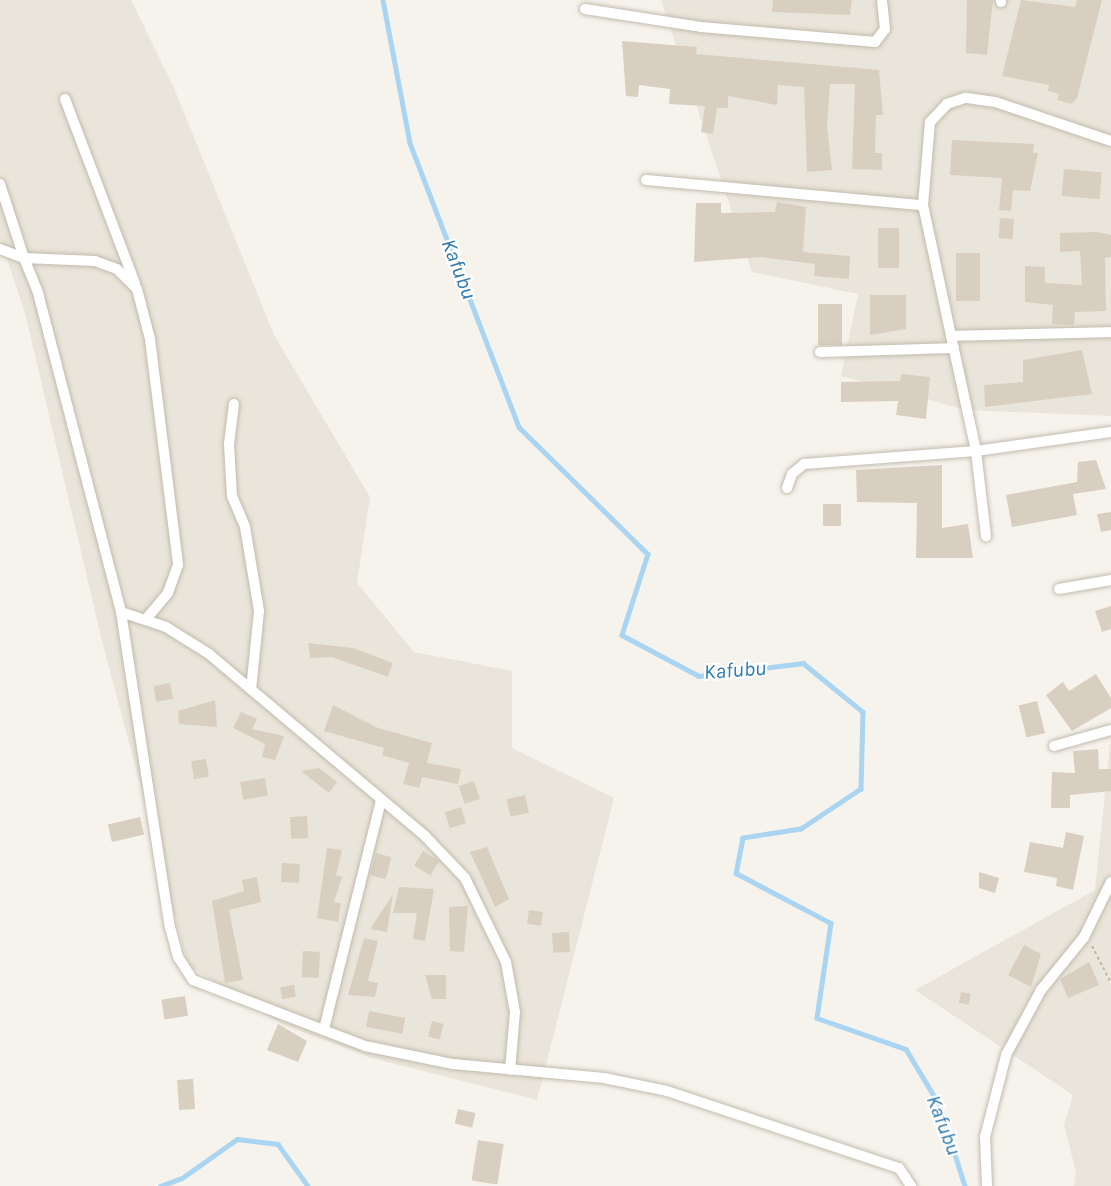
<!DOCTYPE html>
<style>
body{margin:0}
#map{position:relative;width:1111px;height:1186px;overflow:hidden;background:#f6f3ec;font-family:Karla,sans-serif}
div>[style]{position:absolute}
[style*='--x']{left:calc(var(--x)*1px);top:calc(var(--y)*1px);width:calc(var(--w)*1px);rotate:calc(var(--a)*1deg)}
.residential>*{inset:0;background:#eae5da}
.stream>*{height:4.5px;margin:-2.25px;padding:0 2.25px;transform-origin:2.25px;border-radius:2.25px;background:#a9d4f2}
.building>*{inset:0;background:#d8cfc1;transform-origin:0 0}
.path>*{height:2px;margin-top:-1px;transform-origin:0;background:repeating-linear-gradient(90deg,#c4b79f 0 3px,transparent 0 6px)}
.roads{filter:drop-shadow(0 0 2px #c2bbae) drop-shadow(0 0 2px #c2bbae)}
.street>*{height:10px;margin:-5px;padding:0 5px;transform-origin:5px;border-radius:5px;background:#fff}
span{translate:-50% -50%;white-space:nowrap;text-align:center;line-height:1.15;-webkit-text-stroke:4.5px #fff;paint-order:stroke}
.water-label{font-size:21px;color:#2e7ab2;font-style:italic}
</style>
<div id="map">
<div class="residential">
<div style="clip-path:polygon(0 0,131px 0,174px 88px,274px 335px,370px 497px,357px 583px,414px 652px,512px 671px,512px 748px,614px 798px,537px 1100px,372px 1058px,282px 1024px,188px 965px,102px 641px,25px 313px,0 238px)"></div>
<div style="clip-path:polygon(661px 0,1111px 0,1111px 416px,966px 410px,841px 376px,858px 294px,752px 272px)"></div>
<div style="clip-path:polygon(1111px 734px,1111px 1186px,1074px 1186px,1076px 1172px,1064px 1125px,1073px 1095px,915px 990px,1095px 890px)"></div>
</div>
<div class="stream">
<div style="--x:383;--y:0;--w:146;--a:79.3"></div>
<div style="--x:410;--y:143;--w:304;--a:69"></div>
<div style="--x:519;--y:427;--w:181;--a:44.6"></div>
<div style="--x:648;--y:554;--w:85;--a:107.8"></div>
<div style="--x:622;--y:635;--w:87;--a:28"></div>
<div style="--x:699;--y:676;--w:105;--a:-7.1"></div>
<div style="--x:803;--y:663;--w:77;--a:39.2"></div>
<div style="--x:863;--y:712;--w:77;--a:91.5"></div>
<div style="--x:861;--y:789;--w:72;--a:146.3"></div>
<div style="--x:801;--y:829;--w:59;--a:171.2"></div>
<div style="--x:743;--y:838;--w:36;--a:101"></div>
<div style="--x:736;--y:873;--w:107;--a:27.8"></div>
<div style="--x:831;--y:923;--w:96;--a:98.4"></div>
<div style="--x:817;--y:1018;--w:94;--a:19.2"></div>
<div style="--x:906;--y:1049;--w:64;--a:59"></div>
<div style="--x:939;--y:1104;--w:86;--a:72.4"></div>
<div style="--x:160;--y:1186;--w:23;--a:-20"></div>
<div style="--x:182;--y:1178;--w:67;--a:-35.3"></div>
<div style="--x:237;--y:1139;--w:41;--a:7"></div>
<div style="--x:278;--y:1144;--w:52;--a:54.5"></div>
</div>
<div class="building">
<div style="clip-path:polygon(773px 0,852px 0,850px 15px,772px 12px)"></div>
<div style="clip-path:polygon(967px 0,993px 0,987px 55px,966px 53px)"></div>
<div style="clip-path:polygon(1021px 0,1075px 7px,1077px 0,1102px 0,1077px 98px,1071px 104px,1057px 100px,1059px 94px,1048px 91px,1049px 85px,1002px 76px)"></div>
<div style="clip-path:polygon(622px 41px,697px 47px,696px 54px,879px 70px,883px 115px,876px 115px,875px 153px,882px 153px,882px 170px,852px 169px,855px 84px,830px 84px,827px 125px,832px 170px,807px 172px,804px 87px,778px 85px,777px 105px,728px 96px,728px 108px,717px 108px,713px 134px,701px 132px,705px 106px,669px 104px,670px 89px,639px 85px,638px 97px,626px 96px)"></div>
<div style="clip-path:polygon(952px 140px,1034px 144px,1033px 153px,1038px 153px,1030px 191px,1013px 190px,1011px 211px,999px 210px,1002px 178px,950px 175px)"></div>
<div style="left:1064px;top:169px;width:38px;height:27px;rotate:5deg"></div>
<div style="clip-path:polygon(777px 202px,806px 207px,803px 252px,850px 256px,849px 279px,814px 276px,815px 264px,761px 257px,694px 262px,696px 203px,721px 203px,721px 213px,775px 212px)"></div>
<div style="left:1000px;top:218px;width:14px;height:20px;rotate:4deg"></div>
<div style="left:878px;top:228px;width:21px;height:40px"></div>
<div style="clip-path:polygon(1097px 232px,1111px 235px,1111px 257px,1105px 258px,1106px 311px,1075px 312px,1074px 325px,1052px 324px,1053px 305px,1025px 302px,1025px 266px,1045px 267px,1045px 283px,1082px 285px,1080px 251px,1060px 252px,1060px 233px)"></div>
<div style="left:956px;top:253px;width:24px;height:48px"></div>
<div style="clip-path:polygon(870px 295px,906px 295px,906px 329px,870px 335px)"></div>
<div style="left:818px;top:304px;width:24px;height:41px"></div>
<div style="clip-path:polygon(1082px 350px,1092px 394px,985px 407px,984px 385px,1023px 382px,1023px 360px)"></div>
<div style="clip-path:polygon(901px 374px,930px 377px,926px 419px,896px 415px,898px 401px,841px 402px,841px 382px,900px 381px)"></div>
<div style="clip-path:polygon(1096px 460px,1106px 489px,1073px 494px,1077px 515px,1012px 527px,1006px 495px,1077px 482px,1078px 462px)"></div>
<div style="clip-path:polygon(942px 465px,942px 528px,968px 524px,973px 558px,916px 558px,917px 503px,857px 502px,856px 470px)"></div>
<div style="left:823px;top:504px;width:18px;height:22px"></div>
<div style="clip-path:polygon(1111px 512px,1111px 530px,1101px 532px,1097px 514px)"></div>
<div style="clip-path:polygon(1111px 606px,1111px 629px,1102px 632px,1095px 611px)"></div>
<div style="clip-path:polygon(308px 643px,353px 648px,393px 663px,388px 677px,332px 657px,310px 658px)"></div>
<div style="clip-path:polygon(1096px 674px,1111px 698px,1111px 708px,1072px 731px,1046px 695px,1063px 682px,1069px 691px)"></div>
<div style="left:170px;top:683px;width:16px;height:17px;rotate:79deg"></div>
<div style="clip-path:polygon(215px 700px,217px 727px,179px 724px,178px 711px)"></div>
<div style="left:1037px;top:701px;width:33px;height:19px;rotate:76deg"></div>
<div style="clip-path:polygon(333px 705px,378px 728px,432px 743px,427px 763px,461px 769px,458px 784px,422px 777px,419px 788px,403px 784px,409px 763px,382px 755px,384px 748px,324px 731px)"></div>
<div style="clip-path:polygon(241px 712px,257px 719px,252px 729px,284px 736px,275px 760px,262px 757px,265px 744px,233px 728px)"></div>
<div style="clip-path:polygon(1098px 749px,1099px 769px,1111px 769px,1111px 791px,1070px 795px,1070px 808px,1051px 808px,1052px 772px,1075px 773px,1073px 751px)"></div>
<div style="left:206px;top:759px;width:18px;height:15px;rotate:81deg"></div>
<div style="clip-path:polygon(319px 768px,337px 782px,329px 793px,301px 771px)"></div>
<div style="left:265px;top:778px;width:18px;height:25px;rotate:81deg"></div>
<div style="left:474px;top:781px;width:19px;height:16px;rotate:72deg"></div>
<div style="left:525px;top:795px;width:18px;height:19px;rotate:77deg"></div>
<div style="left:461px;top:807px;width:17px;height:17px;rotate:73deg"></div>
<div style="left:307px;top:816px;width:22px;height:17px;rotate:87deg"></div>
<div style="left:140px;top:817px;width:18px;height:33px;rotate:77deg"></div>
<div style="clip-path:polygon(1066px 832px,1084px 836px,1073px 890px,1056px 886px,1057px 878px,1024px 872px,1030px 842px,1063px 848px)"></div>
<div style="clip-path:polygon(487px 847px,509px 899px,495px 907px,470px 852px)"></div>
<div style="clip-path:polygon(327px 848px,342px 850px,336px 875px,342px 877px,334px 902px,341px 903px,338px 922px,317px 918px)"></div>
<div style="left:423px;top:851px;width:19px;height:17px;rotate:32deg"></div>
<div style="left:376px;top:853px;width:16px;height:23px;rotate:15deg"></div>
<div style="left:282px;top:863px;width:18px;height:19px;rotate:3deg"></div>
<div style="clip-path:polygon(979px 872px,999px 878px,995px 893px,979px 888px)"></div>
<div style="clip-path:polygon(257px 877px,261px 902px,229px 910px,243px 980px,225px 983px,212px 901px,244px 891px,242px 880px)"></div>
<div style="clip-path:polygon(399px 887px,434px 889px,425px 941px,413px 939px,417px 913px,393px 913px)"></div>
<div style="clip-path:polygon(393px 894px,387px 932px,370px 929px)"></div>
<div style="clip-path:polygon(468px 906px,464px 952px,450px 951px,449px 907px)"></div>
<div style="left:529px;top:910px;width:14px;height:14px;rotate:8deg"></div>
<div style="left:569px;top:932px;width:20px;height:17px;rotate:87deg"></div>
<div style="clip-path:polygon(364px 938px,378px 941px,368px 981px,378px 983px,375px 997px,348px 995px)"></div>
<div style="clip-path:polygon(1024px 945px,1041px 954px,1031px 987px,1008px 975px)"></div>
<div style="left:303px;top:951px;width:17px;height:26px;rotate:3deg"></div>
<div style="clip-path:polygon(1089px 962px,1099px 985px,1068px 998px,1060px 979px)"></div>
<div style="clip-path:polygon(425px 975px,446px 975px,446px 999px,432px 999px)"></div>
<div style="left:294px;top:985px;width:12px;height:14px;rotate:81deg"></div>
<div style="left:961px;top:992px;width:10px;height:11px;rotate:11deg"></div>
<div style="left:185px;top:996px;width:20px;height:24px;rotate:81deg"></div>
<div style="left:369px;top:1011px;width:37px;height:16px;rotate:11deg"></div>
<div style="left:432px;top:1021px;width:12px;height:16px;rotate:14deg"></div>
<div style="clip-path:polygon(278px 1024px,307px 1041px,298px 1062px,267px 1050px)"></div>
<div style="left:193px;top:1079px;width:30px;height:16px;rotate:86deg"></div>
<div style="left:458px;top:1109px;width:18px;height:15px;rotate:13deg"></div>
<div style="left:478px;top:1140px;width:26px;height:41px;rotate:9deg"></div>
</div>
<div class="path">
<div style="--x:1092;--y:946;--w:42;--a:62.8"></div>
</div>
<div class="roads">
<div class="street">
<div style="--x:1001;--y:0;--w:2;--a:90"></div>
<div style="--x:585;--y:9;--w:117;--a:8.8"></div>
<div style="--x:701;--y:27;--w:175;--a:4.9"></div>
<div style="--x:875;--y:42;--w:16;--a:-52"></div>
<div style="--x:885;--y:29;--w:29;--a:-96"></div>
<div style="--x:65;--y:99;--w:197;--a:69.2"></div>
<div style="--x:1111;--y:141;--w:122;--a:-161.4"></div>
<div style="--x:995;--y:102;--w:30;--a:-172"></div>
<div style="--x:965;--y:98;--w:19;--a:162"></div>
<div style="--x:947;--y:104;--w:25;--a:133"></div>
<div style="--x:930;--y:122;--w:83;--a:94.8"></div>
<div style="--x:923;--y:205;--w:134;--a:77.9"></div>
<div style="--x:951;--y:336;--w:160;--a:-1.4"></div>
<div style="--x:646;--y:180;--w:278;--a:5.2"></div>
<div style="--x:0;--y:184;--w:78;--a:72"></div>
<div style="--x:24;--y:258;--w:71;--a:2.4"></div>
<div style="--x:95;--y:261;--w:23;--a:20"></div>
<div style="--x:117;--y:269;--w:28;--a:45"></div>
<div style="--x:137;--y:289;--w:52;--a:75.4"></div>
<div style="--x:150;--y:339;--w:228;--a:82.9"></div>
<div style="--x:178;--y:565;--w:30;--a:110"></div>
<div style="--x:168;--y:593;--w:34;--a:130"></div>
<div style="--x:0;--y:249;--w:26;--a:21"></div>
<div style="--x:24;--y:258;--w:38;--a:68"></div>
<div style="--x:38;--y:293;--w:330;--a:75.4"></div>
<div style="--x:121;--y:612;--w:319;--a:81.2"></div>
<div style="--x:170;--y:927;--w:31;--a:75"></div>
<div style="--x:178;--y:957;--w:27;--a:57"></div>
<div style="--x:193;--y:980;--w:184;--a:21"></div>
<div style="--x:365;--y:1046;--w:90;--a:11.6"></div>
<div style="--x:453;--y:1064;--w:152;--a:5.3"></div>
<div style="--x:604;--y:1078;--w:64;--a:11.7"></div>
<div style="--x:667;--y:1091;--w:244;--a:18.4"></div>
<div style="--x:899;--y:1168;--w:22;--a:56"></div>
<div style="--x:951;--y:336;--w:118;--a:77.7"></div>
<div style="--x:976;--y:451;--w:86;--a:83.3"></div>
<div style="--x:820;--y:352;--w:134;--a:-1.7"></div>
<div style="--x:234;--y:404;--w:40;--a:97.1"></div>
<div style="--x:229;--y:444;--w:52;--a:86.7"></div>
<div style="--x:232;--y:496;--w:34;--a:67"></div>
<div style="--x:245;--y:527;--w:85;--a:80.5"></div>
<div style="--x:259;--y:611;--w:79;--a:95.8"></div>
<div style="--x:787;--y:488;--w:15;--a:-70"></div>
<div style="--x:792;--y:474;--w:16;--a:-40"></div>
<div style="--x:804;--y:464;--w:172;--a:-4.3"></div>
<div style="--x:976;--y:451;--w:136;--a:-8"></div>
<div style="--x:1059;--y:589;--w:53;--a:-9.8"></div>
<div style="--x:121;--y:612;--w:47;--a:18.4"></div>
<div style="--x:166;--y:627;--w:51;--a:32.1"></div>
<div style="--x:209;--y:654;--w:282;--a:40.1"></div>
<div style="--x:425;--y:836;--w:58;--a:46.4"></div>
<div style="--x:465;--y:878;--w:93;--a:64"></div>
<div style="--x:506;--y:962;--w:51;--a:79.8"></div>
<div style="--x:515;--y:1012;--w:58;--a:94.9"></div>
<div style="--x:1054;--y:746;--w:59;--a:-15.7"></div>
<div style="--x:324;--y:1029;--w:235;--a:-76"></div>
<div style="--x:987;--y:1186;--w:49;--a:-92.3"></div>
<div style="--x:985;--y:1137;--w:85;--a:-75.6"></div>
<div style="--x:1006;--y:1055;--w:74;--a:-61.7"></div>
<div style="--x:1041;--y:990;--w:68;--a:-50.9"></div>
<div style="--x:1084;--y:937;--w:61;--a:-63.9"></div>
</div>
</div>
<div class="water-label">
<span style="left:459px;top:269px;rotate:69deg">Kafubu</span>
<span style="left:735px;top:670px;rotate:-4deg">Kafubu</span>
<span style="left:944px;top:1125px;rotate:69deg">Kafubu</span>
</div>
</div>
